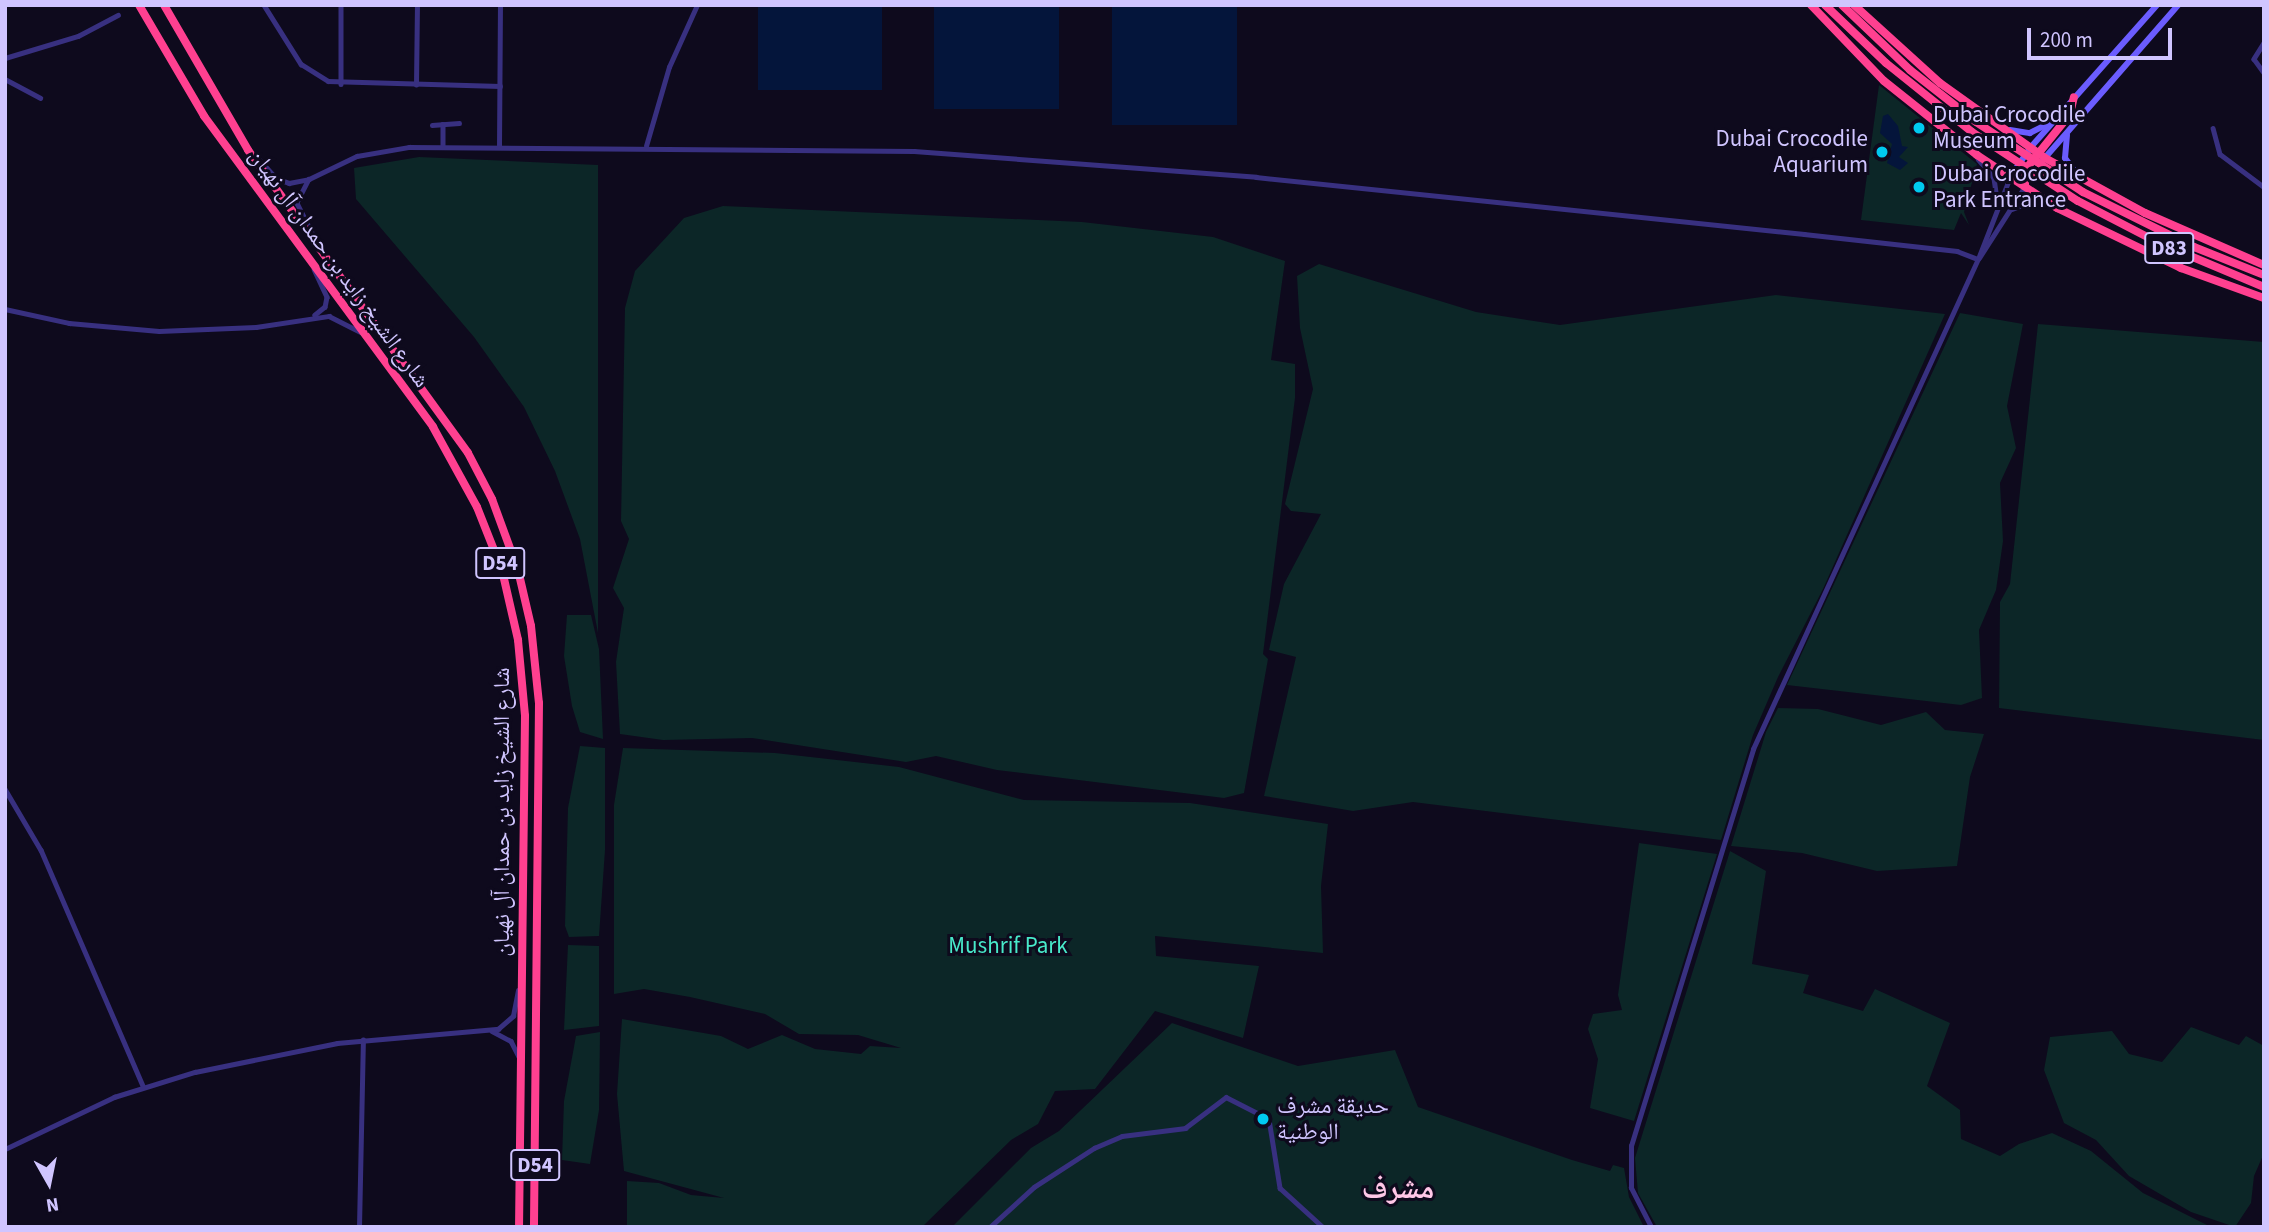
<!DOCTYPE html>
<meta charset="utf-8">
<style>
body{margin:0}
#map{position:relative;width:2269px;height:1232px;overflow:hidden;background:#0e0a1d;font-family:"Source Sans 3","Noto Naskh Arabic",sans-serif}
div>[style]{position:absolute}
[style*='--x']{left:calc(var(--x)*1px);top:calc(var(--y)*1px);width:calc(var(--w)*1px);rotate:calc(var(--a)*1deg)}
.green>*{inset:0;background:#0c2627}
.water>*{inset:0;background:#04153b;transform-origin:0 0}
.street>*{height:4.5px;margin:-2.25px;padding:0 2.25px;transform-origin:2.25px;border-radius:2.25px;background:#383080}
.secondary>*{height:6px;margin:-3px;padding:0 3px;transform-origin:3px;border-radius:3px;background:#6b5cff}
.highway>*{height:8px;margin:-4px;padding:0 4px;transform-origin:4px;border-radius:4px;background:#ff4090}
.highway-bridge>*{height:8px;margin:-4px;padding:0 4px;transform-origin:4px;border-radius:4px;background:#ff4090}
.dots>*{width:19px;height:19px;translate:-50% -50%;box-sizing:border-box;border:4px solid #0e0a1d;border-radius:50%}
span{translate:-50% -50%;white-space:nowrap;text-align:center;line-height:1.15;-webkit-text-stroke:6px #0e0a1d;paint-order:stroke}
.shield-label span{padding:2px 5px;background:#0e0a1d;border:2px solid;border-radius:5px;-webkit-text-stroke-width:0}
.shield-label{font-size:21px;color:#d0c5ff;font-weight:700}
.poi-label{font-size:23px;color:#d0c5ff}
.left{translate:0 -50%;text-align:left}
.right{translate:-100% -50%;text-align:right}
.street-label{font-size:23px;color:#d0c5ff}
.park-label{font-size:23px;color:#48e9ca}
.district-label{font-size:30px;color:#ffc7e7;font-weight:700}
.frame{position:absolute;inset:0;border:7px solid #d0c5ff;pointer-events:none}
.north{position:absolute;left:14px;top:1148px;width:70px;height:70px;-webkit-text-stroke:5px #0e0a1d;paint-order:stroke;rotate:171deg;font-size:19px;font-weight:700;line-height:28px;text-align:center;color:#d0c5ff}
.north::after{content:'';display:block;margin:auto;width:24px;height:32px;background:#d0c5ff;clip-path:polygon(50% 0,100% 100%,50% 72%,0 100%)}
.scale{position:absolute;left:2027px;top:28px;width:145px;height:32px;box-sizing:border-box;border:4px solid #d0c5ff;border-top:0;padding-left:9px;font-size:21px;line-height:24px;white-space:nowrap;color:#d0c5ff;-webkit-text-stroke:5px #0e0a1d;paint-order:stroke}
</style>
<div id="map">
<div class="green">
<div style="clip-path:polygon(1879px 85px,1977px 164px,1964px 212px,1969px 225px,1961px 213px,1954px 230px,1861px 220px)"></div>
<div style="clip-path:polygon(419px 157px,598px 165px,598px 633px,580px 539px,555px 471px,524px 407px,474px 337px,356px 199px,354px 168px)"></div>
<div style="clip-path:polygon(723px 206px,1082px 222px,1213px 237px,1285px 261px,1271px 360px,1295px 364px,1295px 398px,1263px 654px,1268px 659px,1244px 793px,1224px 798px,997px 770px,936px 756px,906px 762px,752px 738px,663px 740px,620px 734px,616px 662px,624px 608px,613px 588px,629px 539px,621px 521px,625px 308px,635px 271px,684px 218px)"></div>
<div style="clip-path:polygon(1319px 264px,1476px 312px,1560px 325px,1776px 295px,1945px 314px,1823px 589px,1778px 677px,1753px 735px,1721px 840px,1413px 802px,1353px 811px,1264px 796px,1296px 657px,1269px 650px,1284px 584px,1321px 514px,1291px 511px,1285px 504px,1313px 389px,1300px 328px,1297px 276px)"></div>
<div style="clip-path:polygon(1960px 313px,2023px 324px,2007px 406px,2016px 448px,2000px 483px,2003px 541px,1996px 590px,1979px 630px,1982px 698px,1961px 705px,1787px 685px)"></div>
<div style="clip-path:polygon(2038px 324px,2264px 342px,2264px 740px,1999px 708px,2000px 602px,2010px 584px)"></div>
<div style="clip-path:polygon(567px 615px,591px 615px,599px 649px,603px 739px,580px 732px,572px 706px,564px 656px)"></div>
<div style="clip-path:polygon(1778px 708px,1818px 709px,1881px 725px,1926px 712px,1945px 730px,1984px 734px,1970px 777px,1957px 866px,1877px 871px,1802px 853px,1731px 846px,1766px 732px)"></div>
<div style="clip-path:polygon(580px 746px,605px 748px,605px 850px,599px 936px,569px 937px,565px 926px,568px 808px)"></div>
<div style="clip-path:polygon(623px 748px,775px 753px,899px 767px,1024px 800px,1190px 803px,1328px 824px,1321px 886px,1323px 953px,1155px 936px,1156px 956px,1259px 966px,1243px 1038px,1155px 1011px,1095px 1089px,1055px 1091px,1038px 1124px,1011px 1140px,922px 1227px,627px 1227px,627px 1181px,659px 1183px,691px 1195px,724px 1198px,624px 1171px,617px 1094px,622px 1019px,721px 1036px,748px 1049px,782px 1035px,815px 1049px,861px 1054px,870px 1046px,901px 1048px,858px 1035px,799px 1034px,765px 1014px,690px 997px,644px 989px,614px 994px,614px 805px)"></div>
<div style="clip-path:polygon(1639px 843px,1717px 854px,1634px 1121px,1590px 1108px,1598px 1059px,1588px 1029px,1593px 1014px,1622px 1010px,1618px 995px)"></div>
<div style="clip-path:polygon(1730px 851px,1766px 871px,1752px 964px,1809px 975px,1803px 993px,1863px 1011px,1875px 989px,1950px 1023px,1927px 1086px,1960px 1110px,1961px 1139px,2000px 1156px,2019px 1144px,2052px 1133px,2091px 1151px,2143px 1193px,2211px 1227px,1657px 1227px,1638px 1193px,1635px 1158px)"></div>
<div style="clip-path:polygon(568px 945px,599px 946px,599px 1026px,564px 1030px)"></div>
<div style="clip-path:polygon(1172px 1023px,1298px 1066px,1395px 1050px,1418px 1107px,1572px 1160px,1610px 1171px,1613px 1165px,1624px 1168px,1629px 1197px,1644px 1227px,952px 1227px,1031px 1148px,1059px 1131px)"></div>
<div style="clip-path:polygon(2191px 1027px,2239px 1045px,2246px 1036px,2264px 1046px,2264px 1153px,2254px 1176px,2251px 1203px,2235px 1227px,2191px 1212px,2129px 1176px,2096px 1140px,2064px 1123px,2044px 1070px,2050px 1037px,2112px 1031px,2129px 1054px,2162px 1062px)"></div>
<div style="clip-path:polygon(600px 1032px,599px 1110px,590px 1164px,562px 1160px,564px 1101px,576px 1036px)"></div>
</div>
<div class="water">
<div style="left:758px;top:5px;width:124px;height:85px"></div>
<div style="left:934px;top:5px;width:125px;height:104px"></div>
<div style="left:1112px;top:5px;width:125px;height:120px"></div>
<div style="clip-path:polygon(1888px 114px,1898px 126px,1902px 146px,1908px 147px,1899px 157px,1908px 163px,1900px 170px,1887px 163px,1892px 144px,1880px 133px,1883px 116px)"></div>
</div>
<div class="street">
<div style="--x:264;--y:5;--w:70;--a:57.9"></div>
<div style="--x:301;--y:64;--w:32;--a:32"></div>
<div style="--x:328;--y:81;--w:172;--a:1.7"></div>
<div style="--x:341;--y:5;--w:79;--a:90"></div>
<div style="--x:2264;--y:43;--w:19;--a:122"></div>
<div style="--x:2254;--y:59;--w:17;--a:54"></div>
<div style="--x:5;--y:58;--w:76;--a:-16.8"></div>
<div style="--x:78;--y:36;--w:45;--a:-27.7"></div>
<div style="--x:5;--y:79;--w:40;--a:28"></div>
<div style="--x:416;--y:85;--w:80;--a:-89.3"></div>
<div style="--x:443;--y:124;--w:22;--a:90"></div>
<div style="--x:432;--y:125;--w:27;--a:-4"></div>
<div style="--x:2213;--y:128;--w:27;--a:75"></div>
<div style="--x:2220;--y:154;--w:55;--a:36.9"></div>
<div style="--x:499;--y:146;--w:141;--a:-89.6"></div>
<div style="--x:646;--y:146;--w:82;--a:-73.8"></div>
<div style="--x:669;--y:67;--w:68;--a:-65.7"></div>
<div style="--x:259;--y:159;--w:25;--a:48"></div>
<div style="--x:276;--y:178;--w:14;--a:21"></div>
<div style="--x:289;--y:183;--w:20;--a:-11"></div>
<div style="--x:309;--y:179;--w:53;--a:-25.6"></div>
<div style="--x:357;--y:156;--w:53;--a:-9.8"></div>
<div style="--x:409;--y:147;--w:505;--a:0.45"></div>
<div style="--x:914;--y:151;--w:343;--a:4.3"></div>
<div style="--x:1256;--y:177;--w:551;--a:5.94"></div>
<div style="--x:1804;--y:234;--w:154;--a:6.3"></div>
<div style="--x:1957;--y:251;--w:22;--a:21"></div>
<div style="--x:1978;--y:159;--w:25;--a:50"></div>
<div style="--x:1994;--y:178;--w:22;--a:82"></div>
<div style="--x:309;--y:179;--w:27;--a:117"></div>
<div style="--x:297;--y:203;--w:37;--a:63"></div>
<div style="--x:2012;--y:209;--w:19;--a:-21"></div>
<div style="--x:2030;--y:202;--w:17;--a:10"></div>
<div style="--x:1979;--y:258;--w:85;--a:-57.4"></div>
<div style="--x:314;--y:269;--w:31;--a:65"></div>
<div style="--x:327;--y:297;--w:10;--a:101"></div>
<div style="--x:325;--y:307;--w:13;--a:141"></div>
<div style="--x:5;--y:309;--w:66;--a:12.3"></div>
<div style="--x:69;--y:323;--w:90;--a:5.1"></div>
<div style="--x:159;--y:331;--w:97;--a:-2.4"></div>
<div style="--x:256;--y:327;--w:74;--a:-8.6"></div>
<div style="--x:329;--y:316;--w:35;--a:27"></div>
<div style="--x:5;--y:789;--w:71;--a:59.5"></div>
<div style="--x:41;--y:850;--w:257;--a:66.6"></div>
<div style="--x:492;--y:1031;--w:21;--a:28"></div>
<div style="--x:511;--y:1041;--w:18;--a:63"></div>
<div style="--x:5;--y:1149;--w:121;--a:-25.5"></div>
<div style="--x:114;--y:1097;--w:85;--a:-17.2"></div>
<div style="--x:195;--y:1072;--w:145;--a:-11.5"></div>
<div style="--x:337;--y:1043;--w:162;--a:-5"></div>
<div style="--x:498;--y:1029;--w:20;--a:-41"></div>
<div style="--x:513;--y:1016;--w:26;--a:-79"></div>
<div style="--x:359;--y:1227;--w:187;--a:-88.8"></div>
<div style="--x:990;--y:1227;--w:59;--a:-42.3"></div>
<div style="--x:1034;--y:1187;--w:72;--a:-33"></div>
<div style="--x:1094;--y:1148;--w:30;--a:-23"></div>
<div style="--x:1122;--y:1136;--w:64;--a:-7.2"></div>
<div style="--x:1185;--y:1128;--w:51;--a:-37.1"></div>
<div style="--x:1226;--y:1097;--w:48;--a:27.1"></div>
<div style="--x:1269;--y:1119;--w:70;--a:80.9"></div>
<div style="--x:1280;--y:1188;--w:58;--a:42.2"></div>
<div style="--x:1651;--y:1227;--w:44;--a:-117.1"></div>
<div style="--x:1631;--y:1188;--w:42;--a:-90"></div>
<div style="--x:1631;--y:1146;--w:415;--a:-72.9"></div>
<div style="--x:1753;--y:749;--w:539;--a:-65.34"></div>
<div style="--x:1978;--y:259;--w:88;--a:-68.7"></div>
</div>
<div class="secondary">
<div style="--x:2010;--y:130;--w:20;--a:9"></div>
<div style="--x:2030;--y:133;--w:18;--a:-27"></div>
<div style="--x:2067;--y:135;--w:23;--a:95"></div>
<div style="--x:2065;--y:158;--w:19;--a:54"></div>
<div style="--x:2043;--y:160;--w:206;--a:-48.9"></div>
<div style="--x:2010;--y:177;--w:35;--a:-55"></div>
<div style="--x:2030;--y:148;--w:191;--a:-48.4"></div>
</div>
<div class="highway">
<div style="--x:139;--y:5;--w:129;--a:59.6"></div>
<div style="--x:204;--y:116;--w:386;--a:53.6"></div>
<div style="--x:433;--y:427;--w:91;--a:61.2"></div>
<div style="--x:477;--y:507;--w:68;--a:68.4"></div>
<div style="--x:502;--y:570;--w:72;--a:77.1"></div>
<div style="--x:518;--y:640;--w:76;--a:84.7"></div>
<div style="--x:525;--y:716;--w:511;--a:90.67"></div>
<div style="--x:164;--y:5;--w:168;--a:59.9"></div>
<div style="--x:248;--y:150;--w:374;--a:54"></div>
<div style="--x:468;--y:453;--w:52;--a:62.4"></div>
<div style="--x:492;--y:499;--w:76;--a:69.9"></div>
<div style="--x:518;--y:570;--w:57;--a:76.9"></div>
<div style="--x:531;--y:626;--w:77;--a:84.1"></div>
<div style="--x:539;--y:703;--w:524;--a:90.55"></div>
<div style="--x:1811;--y:5;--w:105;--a:46.2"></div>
<div style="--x:1884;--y:81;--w:119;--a:38.5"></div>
<div style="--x:1977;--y:155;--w:96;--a:33.5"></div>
<div style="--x:2057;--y:208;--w:138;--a:25.8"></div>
<div style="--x:2181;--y:268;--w:88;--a:19.9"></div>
<div style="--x:1825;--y:5;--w:84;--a:43.6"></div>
<div style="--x:1886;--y:63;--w:110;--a:38.7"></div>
<div style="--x:1842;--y:5;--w:94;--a:43.7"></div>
<div style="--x:1910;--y:70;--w:84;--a:38.2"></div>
<div style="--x:1854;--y:5;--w:116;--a:42.2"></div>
<div style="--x:1940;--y:83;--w:129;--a:35.5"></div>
<div style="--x:2045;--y:158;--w:114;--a:28.8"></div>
<div style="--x:2145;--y:213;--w:130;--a:23.6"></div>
<div style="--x:2025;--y:186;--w:16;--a:-90"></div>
<div style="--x:2025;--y:170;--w:72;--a:-51.2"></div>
<div style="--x:2070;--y:114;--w:17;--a:-77"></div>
<div style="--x:2083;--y:192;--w:124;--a:26.4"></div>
<div style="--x:2194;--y:247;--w:75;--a:21.8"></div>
<div style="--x:2078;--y:201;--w:89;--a:27.4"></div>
<div style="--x:2157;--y:242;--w:116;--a:22.8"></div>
</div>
<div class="highway-bridge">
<div style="--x:1976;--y:122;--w:128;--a:33.2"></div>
<div style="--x:1972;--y:132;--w:126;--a:33.1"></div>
</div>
<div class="dots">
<div style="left:1919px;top:128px;background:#00c9f0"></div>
<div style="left:1882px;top:152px;background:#00c9f0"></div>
<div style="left:1919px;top:187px;background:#00c9f0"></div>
<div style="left:1263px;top:1119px;background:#00c9f0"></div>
</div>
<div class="shield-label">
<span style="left:2169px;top:248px">D83</span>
<span style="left:500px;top:563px">D54</span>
<span style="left:535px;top:1165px">D54</span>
</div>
<div class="poi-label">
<span class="left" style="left:1933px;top:128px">Dubai Crocodile<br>Museum</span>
<span class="right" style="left:1868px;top:152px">Dubai Crocodile<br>Aquarium</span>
<span class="left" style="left:1933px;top:187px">Dubai Crocodile<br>Park Entrance</span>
<span class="left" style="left:1277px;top:1119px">حديقة مشرف<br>الوطنية</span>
</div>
<div class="street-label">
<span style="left:339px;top:268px;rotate:54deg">شارع الشيخ زايد بن حمدان آل نهيان</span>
<span style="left:502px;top:812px;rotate:-90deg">شارع الشيخ زايد بن حمدان آل نهيان</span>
</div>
<div class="park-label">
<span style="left:1008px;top:946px">Mushrif Park</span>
</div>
<div class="district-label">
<span style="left:1398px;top:1189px">مشرف</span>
</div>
<div class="frame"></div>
<div class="north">N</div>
<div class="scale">200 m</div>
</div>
